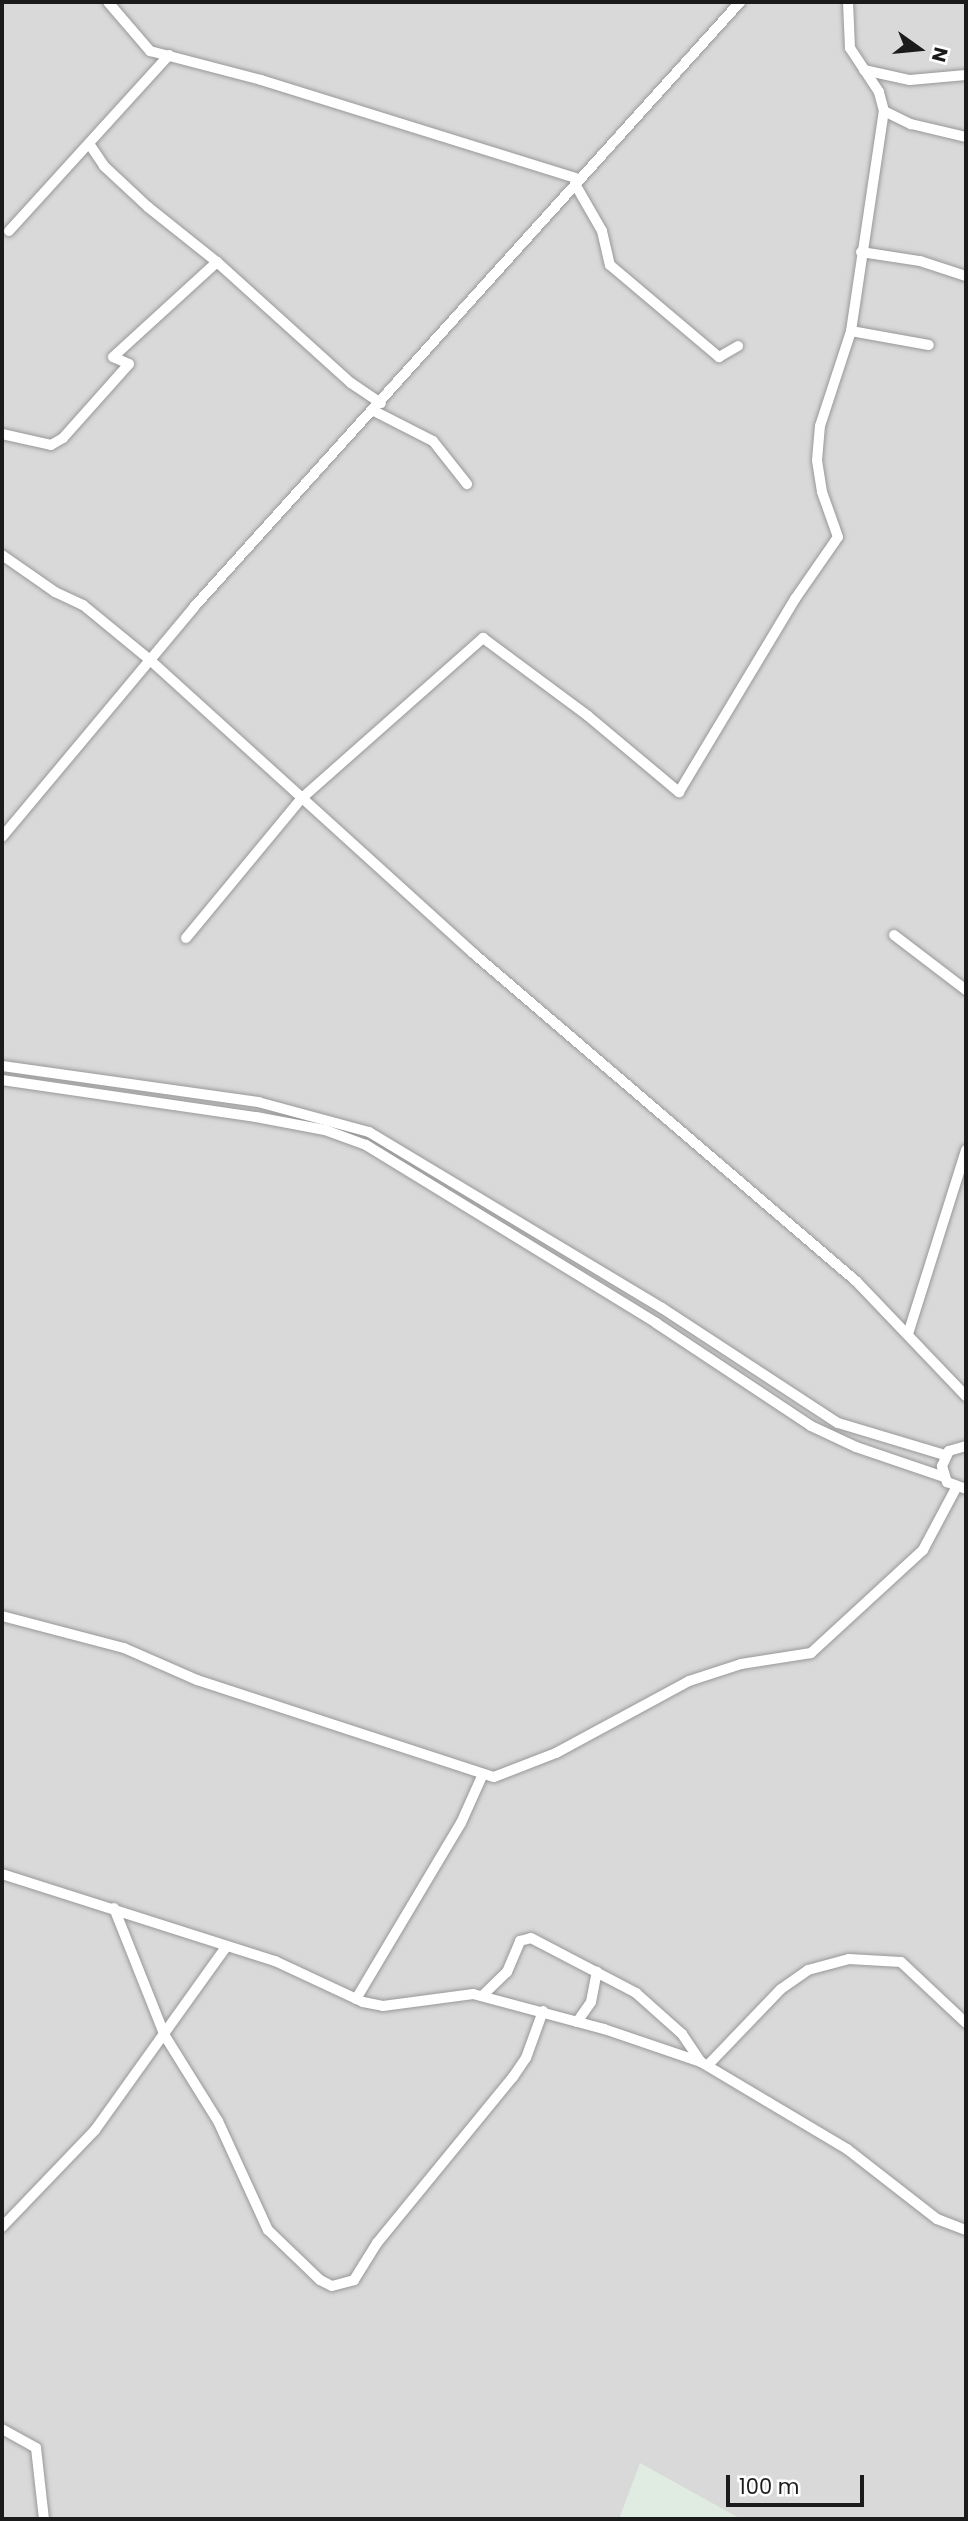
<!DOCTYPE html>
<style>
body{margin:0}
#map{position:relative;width:968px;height:2521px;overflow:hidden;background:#e0ece2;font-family:Poppins,sans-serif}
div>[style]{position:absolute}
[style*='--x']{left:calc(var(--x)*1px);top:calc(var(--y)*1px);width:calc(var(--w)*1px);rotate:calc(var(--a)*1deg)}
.residential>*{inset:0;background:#d8d9d8}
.roads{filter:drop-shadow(0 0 2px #989898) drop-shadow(0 0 2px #989898)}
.minor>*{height:10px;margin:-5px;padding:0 5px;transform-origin:5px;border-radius:5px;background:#fff}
span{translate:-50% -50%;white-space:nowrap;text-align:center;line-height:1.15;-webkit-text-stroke:5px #fff;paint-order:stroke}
.frame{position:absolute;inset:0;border:4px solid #1b1b1b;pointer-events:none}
.north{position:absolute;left:884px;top:14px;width:70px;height:70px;-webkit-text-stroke:5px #fff;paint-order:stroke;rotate:105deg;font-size:19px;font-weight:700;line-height:28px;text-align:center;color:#1b1b1b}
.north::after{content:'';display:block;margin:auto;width:24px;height:32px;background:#1b1b1b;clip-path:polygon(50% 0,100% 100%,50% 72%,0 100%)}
.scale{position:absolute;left:726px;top:2475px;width:138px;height:32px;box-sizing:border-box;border:4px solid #1b1b1b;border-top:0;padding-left:9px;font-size:21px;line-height:24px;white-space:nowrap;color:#1b1b1b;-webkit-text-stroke:5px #fff;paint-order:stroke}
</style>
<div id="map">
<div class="residential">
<div style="clip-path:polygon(2px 2px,966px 2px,966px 2519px,741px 2519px,640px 2463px,619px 2519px,2px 2519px)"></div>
</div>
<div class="roads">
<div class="minor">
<div style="--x:108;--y:2;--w:65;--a:49.4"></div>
<div style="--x:150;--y:51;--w:115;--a:14.6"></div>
<div style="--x:261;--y:80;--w:333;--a:17.3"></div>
<div style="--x:864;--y:70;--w:47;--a:12.3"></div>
<div style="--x:910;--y:80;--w:56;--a:-5.1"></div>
<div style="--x:884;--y:111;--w:30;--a:26"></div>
<div style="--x:911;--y:124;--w:57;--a:13.3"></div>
<div style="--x:90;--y:145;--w:25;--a:56"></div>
<div style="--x:104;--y:166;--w:60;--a:43"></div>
<div style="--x:148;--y:207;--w:88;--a:38.6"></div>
<div style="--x:217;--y:262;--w:181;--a:42.1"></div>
<div style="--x:351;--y:383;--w:36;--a:34"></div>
<div style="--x:575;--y:184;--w:54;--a:60.1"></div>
<div style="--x:602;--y:231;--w:35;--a:77"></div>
<div style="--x:610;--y:265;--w:143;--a:40.2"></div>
<div style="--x:719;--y:357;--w:22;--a:-30"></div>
<div style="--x:9;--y:231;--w:238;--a:-47.7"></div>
<div style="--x:861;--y:252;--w:60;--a:8.7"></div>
<div style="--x:920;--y:261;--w:48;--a:18.1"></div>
<div style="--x:851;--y:331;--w:79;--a:10.2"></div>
<div style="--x:374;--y:411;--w:66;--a:27"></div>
<div style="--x:433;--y:441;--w:55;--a:51.7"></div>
<div style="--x:2;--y:434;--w:50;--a:12.7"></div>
<div style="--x:51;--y:445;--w:14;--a:-30"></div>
<div style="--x:63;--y:438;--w:99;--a:-48.3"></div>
<div style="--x:129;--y:364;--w:17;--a:-156"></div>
<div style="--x:113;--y:357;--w:141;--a:-42.4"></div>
<div style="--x:2;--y:555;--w:65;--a:34.9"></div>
<div style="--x:55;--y:592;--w:31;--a:25"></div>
<div style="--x:83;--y:605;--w:87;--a:39.4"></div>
<div style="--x:150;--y:660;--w:436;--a:42.2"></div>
<div style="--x:473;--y:953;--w:504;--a:40.58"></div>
<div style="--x:856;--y:1281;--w:159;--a:46.3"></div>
<div style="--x:2;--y:837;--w:300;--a:-50.1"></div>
<div style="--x:194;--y:607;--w:815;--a:-47.93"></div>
<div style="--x:894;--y:935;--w:91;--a:37.4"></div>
<div style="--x:186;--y:938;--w:182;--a:-50.4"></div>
<div style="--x:302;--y:798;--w:242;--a:-41.5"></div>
<div style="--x:483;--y:638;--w:131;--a:36.6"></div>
<div style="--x:588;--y:716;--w:119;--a:39.9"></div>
<div style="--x:679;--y:792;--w:225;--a:-59"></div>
<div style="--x:795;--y:599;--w:75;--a:-55.3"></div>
<div style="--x:838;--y:537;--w:48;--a:-109.6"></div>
<div style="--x:822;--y:492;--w:32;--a:-99"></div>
<div style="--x:817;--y:460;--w:34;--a:-85"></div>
<div style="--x:820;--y:426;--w:100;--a:-71.9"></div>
<div style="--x:851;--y:331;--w:222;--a:-81.5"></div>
<div style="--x:884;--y:111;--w:20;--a:-105"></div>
<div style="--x:879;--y:92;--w:53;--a:-123.4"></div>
<div style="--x:850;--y:48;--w:46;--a:-92.5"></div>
<div style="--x:2;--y:1066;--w:259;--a:8"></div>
<div style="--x:258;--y:1102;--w:115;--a:15.1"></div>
<div style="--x:369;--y:1132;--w:342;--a:31"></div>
<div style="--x:662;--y:1308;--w:210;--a:33.2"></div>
<div style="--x:838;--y:1423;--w:112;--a:16.7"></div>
<div style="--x:2;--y:1080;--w:257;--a:8.3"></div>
<div style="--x:256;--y:1117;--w:70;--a:10.7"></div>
<div style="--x:325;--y:1130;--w:44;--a:20.1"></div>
<div style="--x:366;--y:1145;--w:340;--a:31.5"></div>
<div style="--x:656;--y:1323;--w:186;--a:33.6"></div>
<div style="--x:811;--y:1426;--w:50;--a:25"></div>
<div style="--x:856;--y:1447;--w:93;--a:18.8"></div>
<div style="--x:908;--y:1334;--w:193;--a:-72.5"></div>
<div style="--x:966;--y:1446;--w:18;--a:164"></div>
<div style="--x:949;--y:1451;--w:17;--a:115"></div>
<div style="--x:942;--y:1466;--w:17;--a:73"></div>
<div style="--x:947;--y:1482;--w:20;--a:20"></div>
<div style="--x:2;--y:1616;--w:126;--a:14.7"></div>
<div style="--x:124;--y:1648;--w:80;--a:23.7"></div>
<div style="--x:197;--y:1680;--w:312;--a:18.1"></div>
<div style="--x:494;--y:1777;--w:66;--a:-21.2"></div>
<div style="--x:556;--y:1753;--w:151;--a:-28.4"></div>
<div style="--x:689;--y:1681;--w:55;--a:-18.1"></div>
<div style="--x:741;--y:1664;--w:71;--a:-8.9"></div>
<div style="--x:811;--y:1653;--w:152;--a:-42.6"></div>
<div style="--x:923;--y:1550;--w:70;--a:-62"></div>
<div style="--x:2;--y:1874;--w:287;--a:17.7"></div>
<div style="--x:275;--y:1961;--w:97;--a:25"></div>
<div style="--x:363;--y:2002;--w:20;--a:11"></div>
<div style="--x:383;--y:2006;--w:91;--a:-7.6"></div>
<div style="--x:473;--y:1994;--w:136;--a:15"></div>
<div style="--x:604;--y:2029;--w:102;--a:18.8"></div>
<div style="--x:701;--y:2062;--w:170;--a:30.8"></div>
<div style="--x:847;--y:2149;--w:114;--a:37.9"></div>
<div style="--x:937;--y:2219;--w:31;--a:21"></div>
<div style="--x:114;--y:1908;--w:138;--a:68.3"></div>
<div style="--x:165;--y:2036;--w:100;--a:58.1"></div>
<div style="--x:218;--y:2121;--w:120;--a:65.4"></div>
<div style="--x:268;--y:2230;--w:72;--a:43.9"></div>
<div style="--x:320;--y:2280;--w:13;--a:27"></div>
<div style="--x:332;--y:2286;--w:23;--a:-15"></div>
<div style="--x:354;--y:2280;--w:44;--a:-58.1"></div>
<div style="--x:377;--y:2243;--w:215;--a:-50.7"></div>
<div style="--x:513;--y:2077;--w:23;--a:-56"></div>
<div style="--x:526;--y:2058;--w:50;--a:-70.1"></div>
<div style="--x:482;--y:1996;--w:35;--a:-44"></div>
<div style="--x:507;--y:1972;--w:34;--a:-67"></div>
<div style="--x:520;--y:1941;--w:11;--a:-15"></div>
<div style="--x:531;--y:1938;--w:119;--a:27.6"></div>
<div style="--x:636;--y:1993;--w:62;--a:41.7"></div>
<div style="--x:682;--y:2034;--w:34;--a:56"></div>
<div style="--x:356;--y:1999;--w:205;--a:-59.2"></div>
<div style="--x:461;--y:1823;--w:51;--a:-65.9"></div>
<div style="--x:577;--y:2022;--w:24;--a:-55"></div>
<div style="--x:591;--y:2002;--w:31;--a:-79"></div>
<div style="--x:708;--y:2065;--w:105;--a:-46.2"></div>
<div style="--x:781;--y:1989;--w:33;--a:-35"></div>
<div style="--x:808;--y:1970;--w:42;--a:-15"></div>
<div style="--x:849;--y:1959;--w:52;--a:3.3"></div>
<div style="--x:901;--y:1962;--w:89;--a:43.2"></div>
<div style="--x:2;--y:2227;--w:134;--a:-46.2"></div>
<div style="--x:95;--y:2130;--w:225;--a:-54.4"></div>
<div style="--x:2;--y:2429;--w:39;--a:29"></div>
<div style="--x:36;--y:2448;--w:71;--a:83.6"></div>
</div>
</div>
<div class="frame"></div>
<div class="north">N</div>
<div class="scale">100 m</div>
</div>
